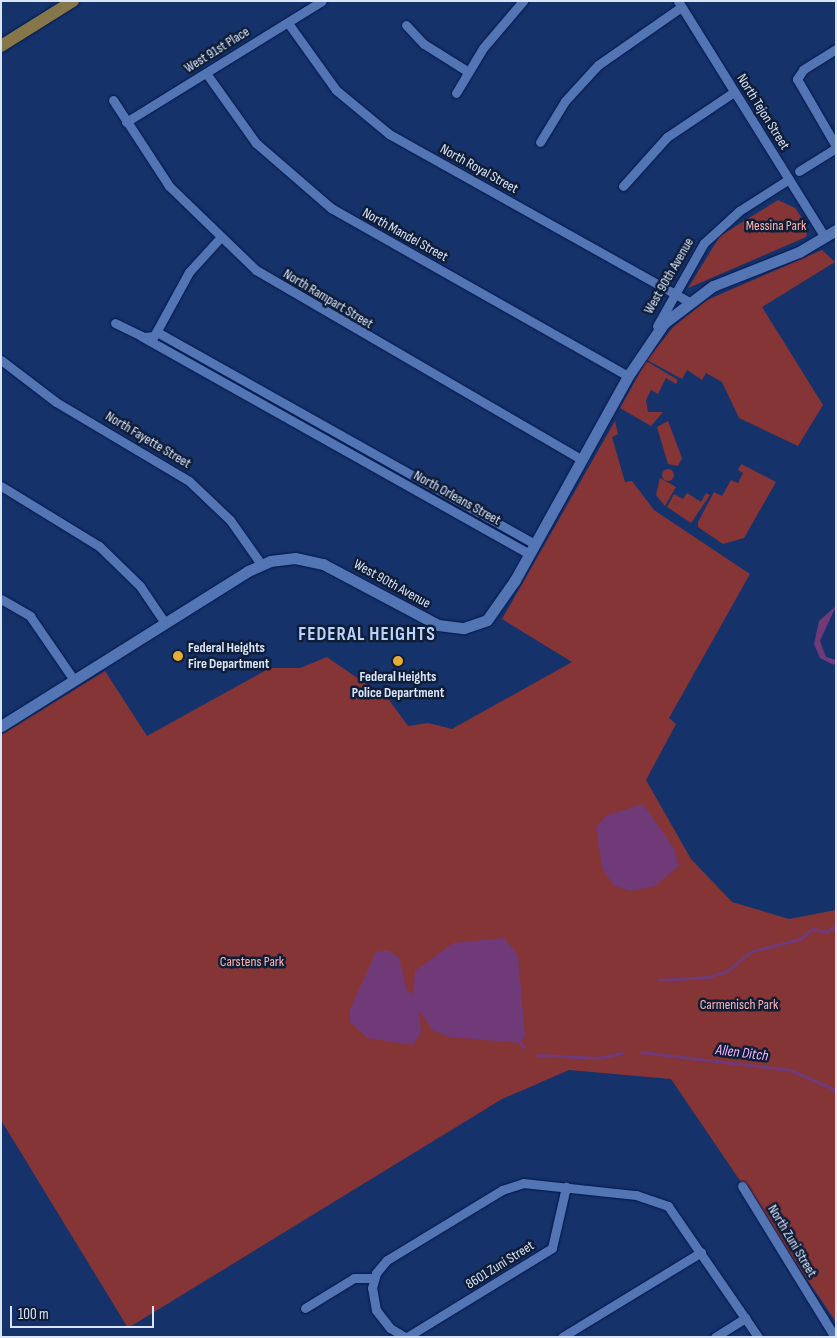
<!DOCTYPE html>
<style>
body{margin:0}
#map{position:relative;width:837px;height:1338px;overflow:hidden;background:#15326b;font-family:"Sofia Sans Condensed",sans-serif}
div>[style]{position:absolute}
[style*='--x']{left:calc(var(--x)*1px);top:calc(var(--y)*1px);width:calc(var(--w)*1px);rotate:calc(var(--a)*1deg)}
.green>*{inset:0;background:#863536}
.round{border-radius:50%}
.water>*{inset:0;background:#6f3a77}
.stream>*{height:3px;margin:-1.5px;padding:0 1.5px;transform-origin:1.5px;border-radius:1.5px;background:#6f3a77}
.roads{filter:drop-shadow(0 0 1px #00174d) drop-shadow(0 0 1px #00174d)}
.street>*{height:9px;margin:-4.5px;padding:0 4.5px;transform-origin:4.5px;border-radius:4.5px;background:#5475b4}
.secondary>*{height:11px;margin:-5.5px;padding:0 5.5px;transform-origin:5.5px;border-radius:5.5px;background:#5475b4}
.primary>*{height:12px;margin:-6px;padding:0 6px;transform-origin:6px;border-radius:6px;background:#86774a}
.dots>*{width:14px;height:14px;translate:-50% -50%;box-sizing:border-box;border:2px solid #0f1d36;border-radius:50%}
span{translate:-50% -50%;white-space:nowrap;text-align:center;line-height:1.15;-webkit-text-stroke:5px #0f1d36;paint-order:stroke}
.street-label{font-size:14px;color:#d9e5fa}
.park-label{font-size:14px;color:#ffb5b2}
.poi-label{font-size:14px;color:#d9e5fa;font-weight:700}
.left{translate:0 -50%;text-align:left}
.water-label{font-size:15px;color:#f5b8ff;font-style:italic}
.district-label{font-size:19px;color:#bbd3fc;font-weight:700;letter-spacing:1px}
.frame{position:absolute;inset:0;border:2px solid #d9e5fa;pointer-events:none}
.scale{position:absolute;left:10px;top:1306px;width:144px;height:22px;box-sizing:border-box;border:2px solid #d9e5fa;border-top:0;padding-left:6px;font-size:15px;line-height:18px;white-space:nowrap;color:#d9e5fa;-webkit-text-stroke:4px #0f1d36;paint-order:stroke}
</style>
<div id="map">
<div class="green">
<div style="clip-path:polygon(778px 200px,795px 208px,808px 227px,806px 237px,688px 288px,720px 236px)"></div>
<div style="clip-path:polygon(822px 250px,835px 262px,762px 307px,823px 405px,798px 446px,739px 418px,722px 382px,706px 373px,702px 380px,687px 370px,682px 379px,647px 360px,673px 327px,707px 300px)"></div>
<div style="clip-path:polygon(646px 361px,678px 380px,676px 384px,666px 378px,658px 394px,651px 390px,646px 400px,648px 412px,663px 412px,651px 426px,620px 408px)"></div>
<div style="clip-path:polygon(615px 421px,618px 434px,612px 437px,625px 482px,632px 481px,654px 510px,750px 574px,669px 718px,676px 724px,646px 780px,691px 859px,732px 902px,789px 919px,836px 910px,836px 1322px,671px 1079px,569px 1070px,502px 1099px,128px 1328px,1px 1120px,1px 735px,105px 671px,147px 736px,270px 668px,300px 668px,327px 657px,389px 700px,408px 726px,428px 723px,452px 729px,572px 662px,502px 619px)"></div>
<div style="clip-path:polygon(668px 421px,682px 458px,678px 466px,668px 464px,657px 427px)"></div>
<div style="clip-path:polygon(741px 464px,776px 482px,744px 538px,723px 544px,698px 527px,698px 522px,714px 492px,722px 496px,731px 480px,738px 483px,743px 473px,738px 470px)"></div>
<div class="round" style="left:662px;top:469px;width:12px;height:12px"></div>
<div style="clip-path:polygon(660px 478px,676px 487px,665px 506px,656px 495px)"></div>
<div style="clip-path:polygon(687px 493px,701px 502px,706px 493px,710px 495px,691px 523px,667px 507px,674px 494px,683px 499px)"></div>
</div>
<div class="water">
<div style="clip-path:polygon(836px 606px,820px 641px,826px 657px,836px 660px,834px 665px,820px 658px,814px 644px,819px 621px)"></div>
<div style="clip-path:polygon(643px 804px,674px 848px,679px 866px,655px 886px,632px 891px,614px 886px,602px 868px,596px 827px,607px 815px)"></div>
<div style="clip-path:polygon(504px 938px,518px 955px,525px 1036px,520px 1043px,450px 1037px,433px 1031px,419px 1010px,421px 1032px,413px 1045px,367px 1038px,350px 1022px,350px 1009px,376px 952px,388px 950px,399px 958px,407px 990px,413px 994px,415px 971px,453px 943px)"></div>
</div>
<div class="stream">
<div style="--x:659;--y:980;--w:49;--a:-3.5"></div>
<div style="--x:708;--y:977;--w:20;--a:-18"></div>
<div style="--x:727;--y:971;--w:32;--a:-39"></div>
<div style="--x:752;--y:951;--w:49;--a:-14"></div>
<div style="--x:800;--y:939;--w:16;--a:-40"></div>
<div style="--x:812;--y:929;--w:15;--a:11"></div>
<div style="--x:827;--y:932;--w:11;--a:-38"></div>
<div style="--x:520;--y:1043;--w:6;--a:45"></div>
<div style="--x:641;--y:1052;--w:150;--a:6.9"></div>
<div style="--x:790;--y:1070;--w:50;--a:23.5"></div>
<div style="--x:538;--y:1055;--w:60;--a:2.9"></div>
<div style="--x:598;--y:1058;--w:24;--a:-12"></div>
</div>
<div class="roads">
<div class="street">
<div style="--x:678;--y:1;--w:278;--a:58.1"></div>
<div style="--x:288;--y:23;--w:82;--a:54.4"></div>
<div style="--x:336;--y:90;--w:69;--a:39.7"></div>
<div style="--x:389;--y:134;--w:344;--a:29.2"></div>
<div style="--x:406;--y:25;--w:26;--a:47"></div>
<div style="--x:424;--y:44;--w:51;--a:32.1"></div>
<div style="--x:836;--y:49;--w:39;--a:148"></div>
<div style="--x:803;--y:70;--w:11;--a:124"></div>
<div style="--x:797;--y:79;--w:78;--a:59.8"></div>
<div style="--x:206;--y:73;--w:86;--a:54.5"></div>
<div style="--x:256;--y:143;--w:99;--a:40.9"></div>
<div style="--x:331;--y:208;--w:341;--a:29.5"></div>
<div style="--x:456;--y:93;--w:52;--a:-59"></div>
<div style="--x:483;--y:48;--w:62;--a:-49.6"></div>
<div style="--x:113;--y:100;--w:103;--a:56.9"></div>
<div style="--x:169;--y:186;--w:121;--a:44"></div>
<div style="--x:256;--y:270;--w:377;--a:30.2"></div>
<div style="--x:126;--y:122;--w:230;--a:-31.7"></div>
<div style="--x:540;--y:142;--w:48;--a:-58.6"></div>
<div style="--x:565;--y:101;--w:49;--a:-47.5"></div>
<div style="--x:598;--y:65;--w:101;--a:-34.9"></div>
<div style="--x:799;--y:171;--w:44;--a:-31.9"></div>
<div style="--x:623;--y:186;--w:66;--a:-48.1"></div>
<div style="--x:667;--y:137;--w:81;--a:-33.9"></div>
<div style="--x:115;--y:323;--w:32;--a:26"></div>
<div style="--x:144;--y:337;--w:10;--a:-6"></div>
<div style="--x:154;--y:336;--w:73;--a:-61.3"></div>
<div style="--x:189;--y:272;--w:45;--a:-47.7"></div>
<div style="--x:657;--y:326;--w:95;--a:-60.5"></div>
<div style="--x:704;--y:243;--w:47;--a:-42.4"></div>
<div style="--x:739;--y:211;--w:59;--a:-32.6"></div>
<div style="--x:157;--y:332;--w:433;--a:29.3"></div>
<div style="--x:141;--y:336;--w:445;--a:29.3"></div>
<div style="--x:1;--y:360;--w:69;--a:37.4"></div>
<div style="--x:56;--y:402;--w:155;--a:30.7"></div>
<div style="--x:189;--y:481;--w:57;--a:43.6"></div>
<div style="--x:230;--y:520;--w:54;--a:54.8"></div>
<div style="--x:1;--y:486;--w:115;--a:31.5"></div>
<div style="--x:99;--y:546;--w:57;--a:44.3"></div>
<div style="--x:140;--y:586;--w:45;--a:56"></div>
<div style="--x:1;--y:599;--w:34;--a:30"></div>
<div style="--x:30;--y:616;--w:78;--a:55.5"></div>
<div style="--x:742;--y:1186;--w:177;--a:58.4"></div>
<div style="--x:305;--y:1308;--w:57;--a:-31.5"></div>
<div style="--x:354;--y:1278;--w:19;--a:0"></div>
<div style="--x:405;--y:1337;--w:17;--a:-149"></div>
<div style="--x:390;--y:1328;--w:23;--a:-128"></div>
<div style="--x:376;--y:1310;--w:22;--a:-100"></div>
<div style="--x:372;--y:1288;--w:16;--a:-75"></div>
<div style="--x:376;--y:1273;--w:17;--a:-50"></div>
<div style="--x:387;--y:1260;--w:135;--a:-31.3"></div>
<div style="--x:502;--y:1190;--w:22;--a:-18"></div>
<div style="--x:523;--y:1183;--w:114;--a:6.1"></div>
<div style="--x:636;--y:1195;--w:34;--a:19"></div>
<div style="--x:668;--y:1206;--w:159;--a:55.5"></div>
<div style="--x:407;--y:1337;--w:170;--a:-31.5"></div>
<div style="--x:552;--y:1248;--w:63;--a:-77.1"></div>
<div style="--x:562;--y:1337;--w:163;--a:-31.4"></div>
<div style="--x:715;--y:1337;--w:36;--a:-32"></div>
</div>
<div class="secondary">
<div style="--x:1;--y:726;--w:292;--a:-32.1"></div>
<div style="--x:248;--y:571;--w:24;--a:-24"></div>
<div style="--x:270;--y:561;--w:25;--a:-7"></div>
<div style="--x:295;--y:558;--w:29;--a:12"></div>
<div style="--x:323;--y:564;--w:130;--a:27.9"></div>
<div style="--x:438;--y:625;--w:26;--a:7"></div>
<div style="--x:464;--y:628;--w:24;--a:-19"></div>
<div style="--x:487;--y:620;--w:49;--a:-55"></div>
<div style="--x:515;--y:580;--w:233;--a:-61"></div>
<div style="--x:628;--y:376;--w:64;--a:-55.8"></div>
<div style="--x:664;--y:323;--w:61;--a:-37.1"></div>
<div style="--x:713;--y:286;--w:92;--a:-21.6"></div>
<div style="--x:799;--y:252;--w:43;--a:-30.7"></div>
</div>
<div class="primary">
<div style="--x:1;--y:46;--w:85;--a:-32"></div>
</div>
</div>
<div class="dots">
<div style="left:178px;top:656px;background:#e5ad35"></div>
<div style="left:398px;top:661px;background:#e5ad35"></div>
</div>
<div class="street-label">
<span style="left:217px;top:50px;rotate:-32deg">West 91st Place</span>
<span style="left:763px;top:112px;rotate:58deg">North Tejon Street</span>
<span style="left:479px;top:169px;rotate:29deg">North Royal Street</span>
<span style="left:405px;top:235px;rotate:29deg">North Mandel Street</span>
<span style="left:669px;top:276px;rotate:-60deg">West 90th Avenue</span>
<span style="left:328px;top:299px;rotate:31deg">North Rampart Street</span>
<span style="left:148px;top:440px;rotate:31deg">North Fayette Street</span>
<span style="left:457px;top:498px;rotate:29deg">North Orleans Street</span>
<span style="left:392px;top:584px;rotate:29deg">West 90th Avenue</span>
<span style="left:792px;top:1241px;rotate:59deg">North Zuni Street</span>
<span style="left:500px;top:1265px;rotate:-32deg">8601 Zuni Street</span>
</div>
<div class="park-label">
<span style="left:776px;top:226px">Messina Park</span>
<span style="left:252px;top:962px">Carstens Park</span>
<span style="left:739px;top:1005px">Carmenisch Park</span>
</div>
<div class="poi-label">
<span class="left" style="left:188px;top:656px">Federal Heights<br>Fire Department</span>
<span style="left:398px;top:685px">Federal Heights<br>Police Department</span>
</div>
<div class="water-label">
<span style="left:742px;top:1053px;rotate:7deg">Allen Ditch</span>
</div>
<div class="district-label">
<span style="left:367px;top:635px">FEDERAL HEIGHTS</span>
</div>
<div class="frame"></div>
<div class="scale">100 m</div>
</div>
